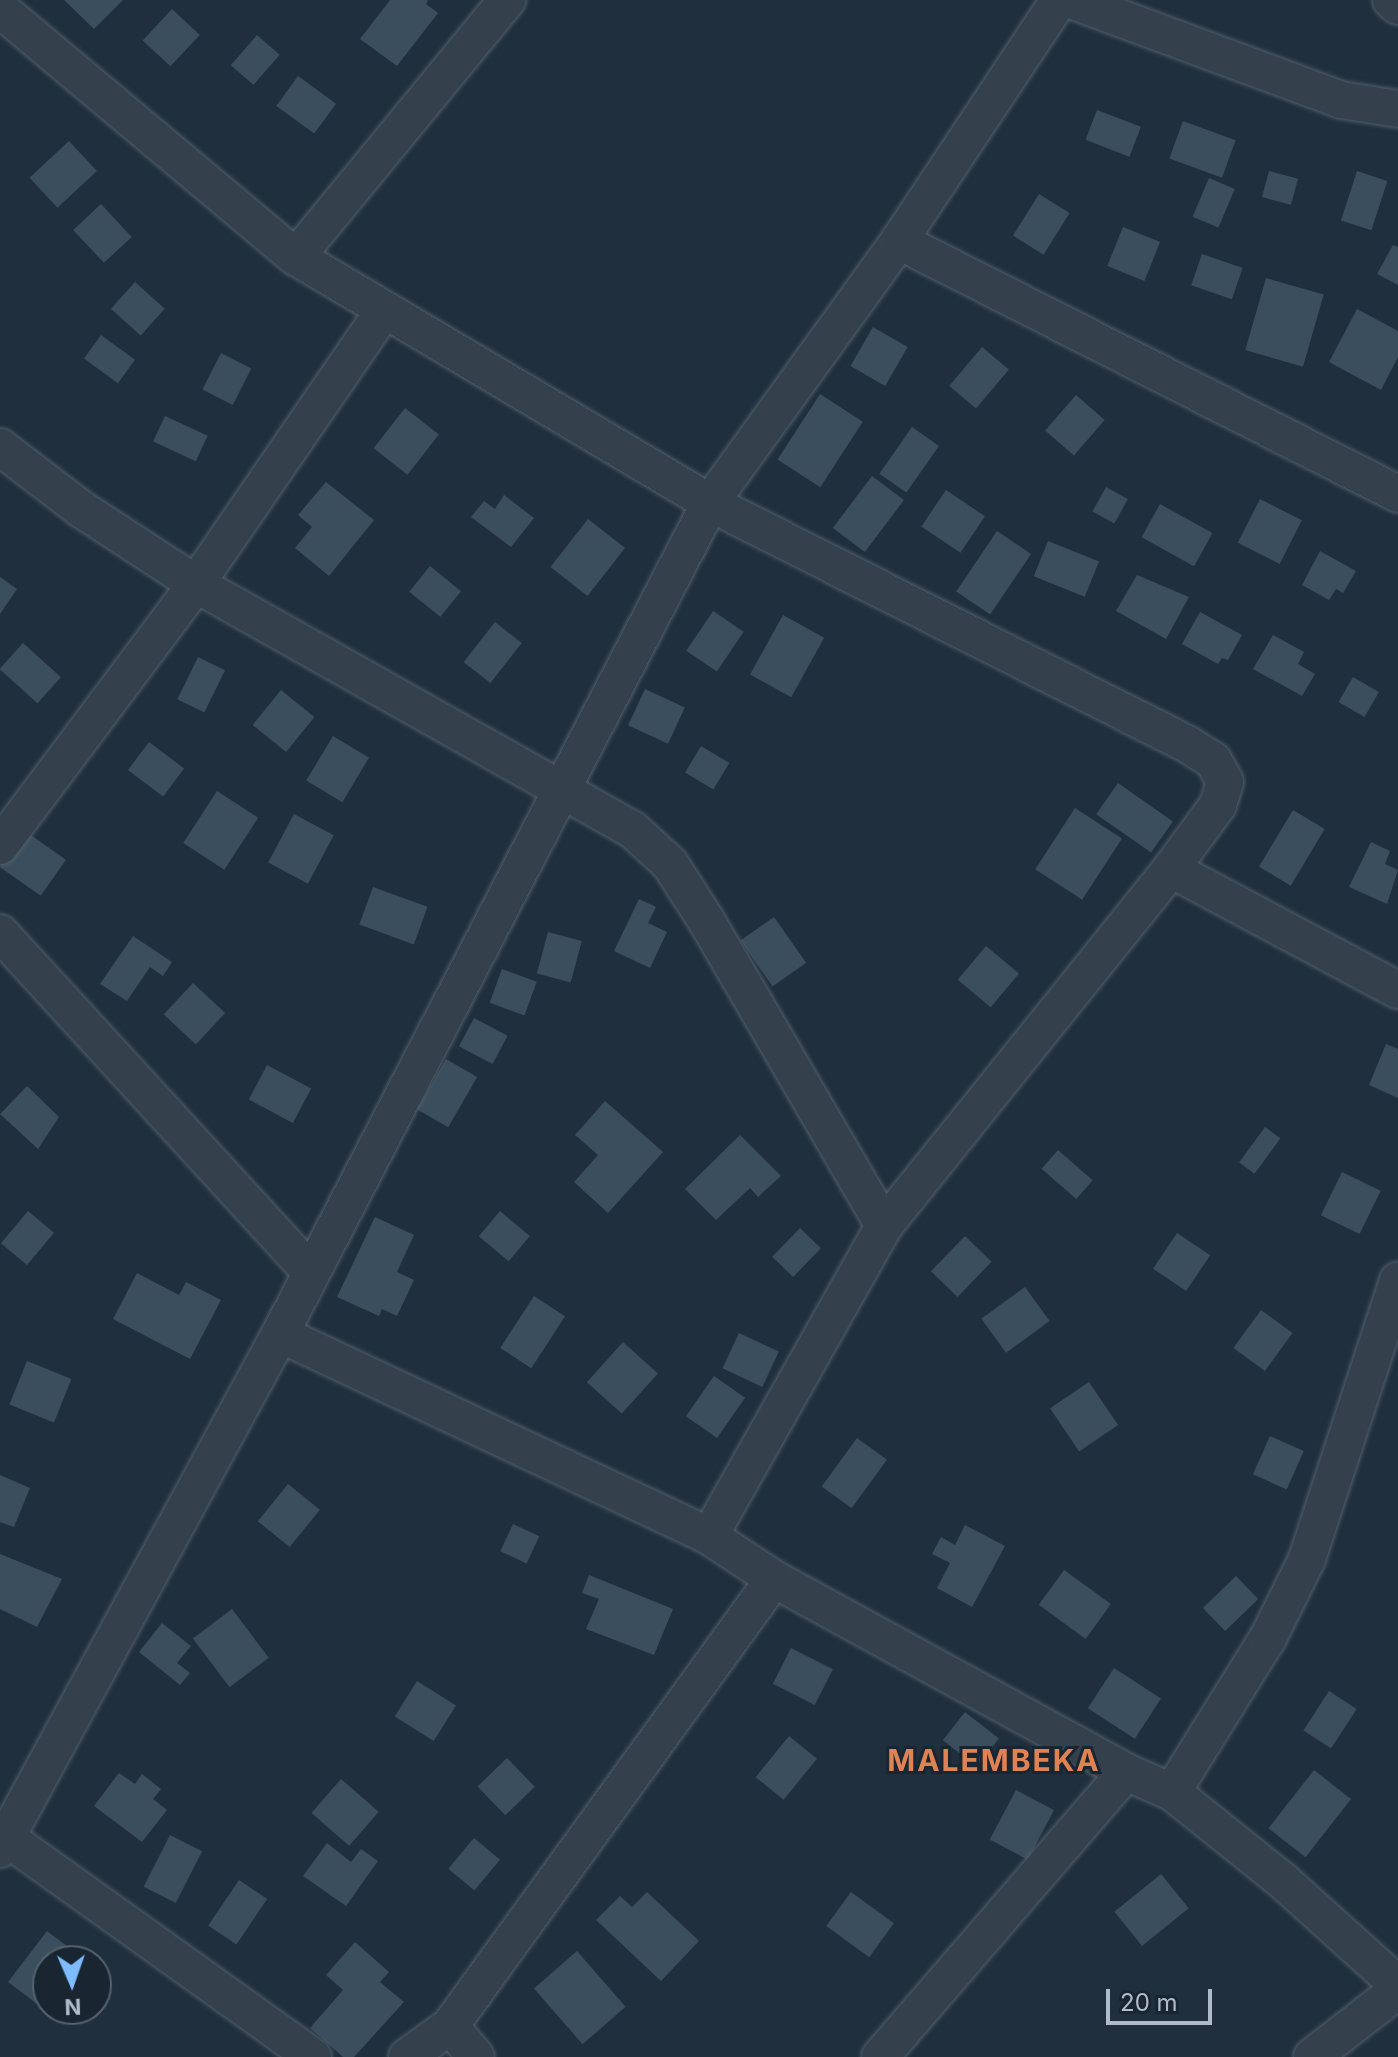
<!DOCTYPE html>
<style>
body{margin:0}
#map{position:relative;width:1398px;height:2057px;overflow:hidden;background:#202f3d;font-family:Inter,sans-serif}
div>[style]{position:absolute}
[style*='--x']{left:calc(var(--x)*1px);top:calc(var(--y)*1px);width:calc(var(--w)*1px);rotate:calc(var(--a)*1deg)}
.building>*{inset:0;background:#3b4e5d;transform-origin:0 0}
.roads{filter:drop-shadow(0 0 2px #525e6b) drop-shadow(0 0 2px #525e6b)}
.street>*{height:36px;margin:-18px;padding:0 18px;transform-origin:18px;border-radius:18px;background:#34414d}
span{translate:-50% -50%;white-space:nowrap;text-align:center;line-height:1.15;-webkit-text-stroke:6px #192632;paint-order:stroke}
.district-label{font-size:30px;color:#df8354;font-weight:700;letter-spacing:2px}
.north{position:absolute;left:32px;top:1945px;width:80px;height:80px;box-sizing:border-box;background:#192632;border:2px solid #55626e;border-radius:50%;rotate:178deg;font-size:22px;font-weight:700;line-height:32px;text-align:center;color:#afbbc9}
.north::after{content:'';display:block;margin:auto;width:28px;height:36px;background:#7ebcff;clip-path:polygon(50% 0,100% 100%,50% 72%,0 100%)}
.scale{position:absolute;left:1106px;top:1989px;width:106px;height:36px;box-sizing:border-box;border:4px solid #afbbc9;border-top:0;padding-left:10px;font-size:24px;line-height:28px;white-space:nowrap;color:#afbbc9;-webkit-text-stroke:6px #192632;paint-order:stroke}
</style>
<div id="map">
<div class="building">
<div style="clip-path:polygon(64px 0,123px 0,94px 29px)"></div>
<div style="clip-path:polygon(390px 0,428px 0,426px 4px,438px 13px,397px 66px,360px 39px)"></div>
<div style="left:172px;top:9px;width:38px;height:43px;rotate:43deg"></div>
<div style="left:257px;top:35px;width:30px;height:40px;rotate:41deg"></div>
<div style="left:298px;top:76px;width:47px;height:37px;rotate:36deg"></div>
<div style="left:1097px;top:110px;width:47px;height:32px;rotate:21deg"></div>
<div style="left:1183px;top:121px;width:56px;height:40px;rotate:20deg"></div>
<div style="left:69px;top:141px;width:41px;height:54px;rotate:47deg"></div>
<div style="left:1269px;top:171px;width:30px;height:27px;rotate:15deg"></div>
<div style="left:1357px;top:171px;width:32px;height:52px;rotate:18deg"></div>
<div style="left:1209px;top:178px;width:28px;height:42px;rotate:23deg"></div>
<div style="left:1039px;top:194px;width:36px;height:49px;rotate:32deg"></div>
<div style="left:101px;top:204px;width:45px;height:38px;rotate:47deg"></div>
<div style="left:1123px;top:227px;width:40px;height:42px;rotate:22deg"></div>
<div style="clip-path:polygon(1393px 245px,1398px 247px,1398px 285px,1377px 274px)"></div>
<div style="left:1202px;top:254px;width:43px;height:33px;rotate:19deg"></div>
<div style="left:1266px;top:278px;width:60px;height:75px;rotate:16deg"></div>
<div style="left:135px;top:282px;width:40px;height:36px;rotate:42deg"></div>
<div style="clip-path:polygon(1357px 309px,1398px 331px,1398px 357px,1381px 390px,1329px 362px)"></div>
<div style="left:873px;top:327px;width:40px;height:45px;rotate:30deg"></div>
<div style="left:101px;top:335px;width:42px;height:29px;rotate:36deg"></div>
<div style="left:982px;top:347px;width:35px;height:51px;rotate:40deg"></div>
<div style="left:221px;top:353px;width:34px;height:41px;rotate:27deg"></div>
<div style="left:820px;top:394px;width:51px;height:78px;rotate:33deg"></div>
<div style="left:1076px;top:395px;width:38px;height:47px;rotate:41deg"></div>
<div style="left:405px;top:408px;width:43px;height:51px;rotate:38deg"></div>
<div style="left:165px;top:416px;width:47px;height:28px;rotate:25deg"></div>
<div style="left:912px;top:427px;width:33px;height:57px;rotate:35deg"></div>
<div style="left:872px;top:476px;width:40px;height:65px;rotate:37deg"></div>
<div style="clip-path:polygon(326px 482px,374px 520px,329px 576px,295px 548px,312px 527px,298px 515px)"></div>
<div style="left:1106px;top:487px;width:25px;height:28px;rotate:29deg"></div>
<div style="left:946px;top:490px;width:47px;height:44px;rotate:34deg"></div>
<div style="clip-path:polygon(504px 495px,534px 518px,511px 547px,471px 517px,484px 501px,495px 509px)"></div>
<div style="left:1260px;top:499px;width:47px;height:49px;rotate:27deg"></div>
<div style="left:1160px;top:504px;width:60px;height:38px;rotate:29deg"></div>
<div style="left:588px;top:519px;width:47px;height:61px;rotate:38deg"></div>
<div style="left:997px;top:531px;width:41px;height:73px;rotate:34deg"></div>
<div style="left:1048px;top:541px;width:55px;height:38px;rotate:22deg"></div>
<div style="clip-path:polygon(1320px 551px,1356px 571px,1343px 593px,1336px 589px,1329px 600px,1302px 585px)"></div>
<div style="left:430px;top:566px;width:40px;height:33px;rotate:39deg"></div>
<div style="clip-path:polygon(1137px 575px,1189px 597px,1166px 639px,1116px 611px)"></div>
<div style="clip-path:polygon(0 577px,17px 589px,0 614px)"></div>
<div style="left:713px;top:611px;width:37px;height:48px;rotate:34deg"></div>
<div style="clip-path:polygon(1200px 612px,1242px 635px,1228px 660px,1222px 658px,1218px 664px,1182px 644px)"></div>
<div style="left:783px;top:615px;width:47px;height:68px;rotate:29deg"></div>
<div style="left:495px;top:622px;width:34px;height:51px;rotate:38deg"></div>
<div style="clip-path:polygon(1273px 635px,1304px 652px,1298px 664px,1315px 674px,1302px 696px,1253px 669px)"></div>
<div style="left:23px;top:643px;width:51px;height:35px;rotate:42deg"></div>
<div style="left:198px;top:657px;width:30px;height:47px;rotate:26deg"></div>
<div style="left:1353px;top:677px;width:30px;height:29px;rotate:30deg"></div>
<div style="left:645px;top:689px;width:44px;height:40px;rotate:25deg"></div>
<div style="left:281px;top:690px;width:43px;height:45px;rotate:39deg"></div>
<div style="left:333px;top:736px;width:42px;height:52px;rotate:31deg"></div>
<div style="left:149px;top:742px;width:44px;height:35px;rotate:37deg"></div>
<div style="left:701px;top:746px;width:33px;height:31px;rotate:31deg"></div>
<div style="left:1118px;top:783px;width:67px;height:38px;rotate:35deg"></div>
<div style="left:217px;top:791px;width:49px;height:62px;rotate:33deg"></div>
<div style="left:1075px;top:808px;width:56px;height:73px;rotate:33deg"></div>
<div style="left:1293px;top:810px;width:37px;height:66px;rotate:31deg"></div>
<div style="left:294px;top:814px;width:45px;height:55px;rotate:28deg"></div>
<div style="left:25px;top:831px;width:50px;height:44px;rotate:35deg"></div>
<div style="clip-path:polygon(1371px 842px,1390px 851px,1385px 864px,1398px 870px,1387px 904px,1349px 887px)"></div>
<div style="left:373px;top:887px;width:58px;height:40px;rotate:20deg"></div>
<div style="clip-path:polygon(639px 899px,656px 907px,648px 923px,667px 932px,650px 968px,614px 951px)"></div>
<div style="left:774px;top:917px;width:56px;height:41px;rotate:55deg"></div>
<div style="left:548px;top:932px;width:35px;height:43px;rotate:15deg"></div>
<div style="clip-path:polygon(133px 936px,172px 962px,163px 976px,150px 967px,127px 1001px,100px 984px)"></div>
<div style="left:986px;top:946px;width:43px;height:44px;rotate:40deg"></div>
<div style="left:502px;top:969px;width:37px;height:36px;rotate:20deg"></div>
<div style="left:193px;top:983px;width:44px;height:43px;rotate:43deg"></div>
<div style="left:474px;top:1018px;width:38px;height:32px;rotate:28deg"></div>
<div style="clip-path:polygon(1386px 1044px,1398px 1049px,1398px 1098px,1369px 1085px)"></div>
<div style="left:446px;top:1059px;width:36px;height:58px;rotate:30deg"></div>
<div style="left:267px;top:1065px;width:50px;height:39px;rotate:28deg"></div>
<div style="clip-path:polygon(27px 1086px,59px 1117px,38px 1149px,0 1114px)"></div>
<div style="clip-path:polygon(605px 1101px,663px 1152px,608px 1213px,574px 1182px,598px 1155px,575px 1135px)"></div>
<div style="left:1265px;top:1127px;width:19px;height:44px;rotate:36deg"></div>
<div style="clip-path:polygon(740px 1135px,781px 1176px,758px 1197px,750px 1188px,716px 1220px,685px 1189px)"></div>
<div style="left:1058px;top:1150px;width:46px;height:25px;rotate:41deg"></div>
<div style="left:1342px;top:1172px;width:43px;height:48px;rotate:26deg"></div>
<div style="left:28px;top:1211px;width:34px;height:42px;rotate:40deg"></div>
<div style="left:500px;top:1211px;width:39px;height:33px;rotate:40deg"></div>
<div style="clip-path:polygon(375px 1217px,414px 1235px,397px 1272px,414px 1280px,397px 1316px,382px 1309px,379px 1316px,337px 1297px)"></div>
<div style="left:800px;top:1228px;width:29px;height:40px;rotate:44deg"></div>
<div style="left:1177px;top:1233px;width:40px;height:43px;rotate:34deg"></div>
<div style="left:965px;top:1236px;width:37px;height:49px;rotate:44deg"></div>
<div style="clip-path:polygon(137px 1273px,179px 1295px,186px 1282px,221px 1300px,190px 1359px,113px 1319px)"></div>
<div style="left:1025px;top:1287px;width:42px;height:54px;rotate:54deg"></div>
<div style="left:534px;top:1296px;width:37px;height:62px;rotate:33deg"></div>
<div style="left:1261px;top:1310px;width:39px;height:47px;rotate:36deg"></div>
<div style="left:739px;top:1333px;width:44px;height:39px;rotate:25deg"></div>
<div style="left:623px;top:1342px;width:47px;height:54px;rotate:42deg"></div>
<div style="left:27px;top:1361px;width:48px;height:47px;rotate:22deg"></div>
<div style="left:714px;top:1376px;width:38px;height:49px;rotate:35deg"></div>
<div style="left:1089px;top:1382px;width:52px;height:47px;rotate:56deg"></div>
<div style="left:1270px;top:1436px;width:37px;height:42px;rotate:24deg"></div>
<div style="left:857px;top:1438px;width:37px;height:60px;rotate:36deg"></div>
<div style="clip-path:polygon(0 1475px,30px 1488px,14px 1527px,0 1522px)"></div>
<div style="left:288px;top:1484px;width:41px;height:48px;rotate:39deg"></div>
<div style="left:513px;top:1524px;width:29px;height:30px;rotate:25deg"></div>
<div style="clip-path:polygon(965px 1525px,1005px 1546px,972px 1607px,937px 1588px,950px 1563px,932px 1554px,941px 1537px,955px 1545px)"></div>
<div style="clip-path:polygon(0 1554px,62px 1579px,37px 1627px,0 1609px)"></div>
<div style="left:1064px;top:1570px;width:58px;height:43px;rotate:36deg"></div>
<div style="clip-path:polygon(589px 1575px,673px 1609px,654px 1655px,586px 1629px,599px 1599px,582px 1593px)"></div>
<div style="left:1236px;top:1576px;width:32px;height:46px;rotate:46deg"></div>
<div style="left:232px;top:1609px;width:61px;height:49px;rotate:53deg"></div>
<div style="clip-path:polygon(162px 1623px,191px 1646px,177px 1663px,190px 1673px,180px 1685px,139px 1652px)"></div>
<div style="left:791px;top:1648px;width:47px;height:40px;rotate:27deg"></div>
<div style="left:1114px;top:1668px;width:56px;height:48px;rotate:33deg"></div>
<div style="left:417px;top:1681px;width:46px;height:42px;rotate:32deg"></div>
<div style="left:1329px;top:1691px;width:33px;height:47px;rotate:33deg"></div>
<div style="left:965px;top:1712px;width:43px;height:36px;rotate:38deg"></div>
<div style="left:789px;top:1736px;width:36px;height:53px;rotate:39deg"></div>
<div style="left:507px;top:1758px;width:40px;height:41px;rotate:46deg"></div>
<div style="left:1314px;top:1770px;width:47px;height:74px;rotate:38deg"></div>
<div style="clip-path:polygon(119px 1773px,135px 1784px,142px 1774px,161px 1789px,153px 1799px,167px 1810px,142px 1842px,94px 1806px)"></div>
<div style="left:341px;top:1779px;width:50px;height:45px;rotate:41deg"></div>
<div style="left:1016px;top:1790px;width:43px;height:56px;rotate:28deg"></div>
<div style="left:170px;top:1835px;width:36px;height:58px;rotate:27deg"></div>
<div style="left:474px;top:1838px;width:34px;height:40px;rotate:40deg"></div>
<div style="clip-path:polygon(327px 1843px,351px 1862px,361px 1849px,378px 1861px,346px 1906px,303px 1876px)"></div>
<div style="left:1161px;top:1874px;width:44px;height:60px;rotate:51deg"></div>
<div style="left:239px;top:1880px;width:34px;height:55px;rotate:34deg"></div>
<div style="clip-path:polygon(647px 1892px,699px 1941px,661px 1981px,596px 1920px,620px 1896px,632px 1907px)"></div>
<div style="left:851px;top:1892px;width:53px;height:42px;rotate:36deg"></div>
<div style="clip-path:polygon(47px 1931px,87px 1961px,48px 1961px,49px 2013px,8px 1982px)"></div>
<div style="clip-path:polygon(355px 1942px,389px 1972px,380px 1982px,404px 2002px,354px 2057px,343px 2057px,310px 2028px,343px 1990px,326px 1975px)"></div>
<div style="left:577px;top:1951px;width:74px;height:57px;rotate:49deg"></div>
</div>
<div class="roads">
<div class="street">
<div style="--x:1071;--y:0;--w:288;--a:20.3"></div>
<div style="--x:1341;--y:100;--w:58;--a:9"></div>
<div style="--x:1391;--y:0;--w:9;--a:41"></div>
<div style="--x:0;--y:9;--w:386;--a:40"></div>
<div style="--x:296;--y:257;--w:482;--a:30.7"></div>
<div style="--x:710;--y:503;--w:534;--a:26.8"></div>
<div style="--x:1187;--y:744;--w:31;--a:32"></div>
<div style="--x:1213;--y:760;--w:25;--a:61"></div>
<div style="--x:1225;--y:782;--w:24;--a:107"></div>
<div style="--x:1218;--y:805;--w:79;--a:126.3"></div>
<div style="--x:1171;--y:869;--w:458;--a:128.8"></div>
<div style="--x:884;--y:1226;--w:356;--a:119.4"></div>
<div style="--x:899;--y:241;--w:559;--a:26.89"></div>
<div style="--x:296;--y:257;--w:333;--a:-50.6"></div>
<div style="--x:0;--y:447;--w:102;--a:37.4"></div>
<div style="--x:81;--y:509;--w:137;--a:33.1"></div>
<div style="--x:196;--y:584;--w:501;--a:29.38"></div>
<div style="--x:633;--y:830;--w:50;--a:42.6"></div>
<div style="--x:670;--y:864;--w:67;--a:57.3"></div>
<div style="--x:706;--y:920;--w:354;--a:59.8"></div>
<div style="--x:0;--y:846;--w:327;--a:-53.2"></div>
<div style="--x:196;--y:584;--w:332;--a:-55.5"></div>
<div style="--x:1171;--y:869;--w:257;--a:28.1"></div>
<div style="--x:0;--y:933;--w:457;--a:47.5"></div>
<div style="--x:280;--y:1334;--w:474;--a:25.2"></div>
<div style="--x:709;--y:1536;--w:78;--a:33.5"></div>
<div style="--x:774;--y:1579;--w:401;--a:28.7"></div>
<div style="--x:1126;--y:1772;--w:50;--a:23.5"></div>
<div style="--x:1172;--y:1792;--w:142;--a:38.7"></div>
<div style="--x:1283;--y:1881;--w:155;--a:42.1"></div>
<div style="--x:1172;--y:1792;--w:181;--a:-58.1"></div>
<div style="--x:1268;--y:1638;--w:88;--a:-63.7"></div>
<div style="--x:1307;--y:1559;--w:293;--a:-71.9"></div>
<div style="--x:0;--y:1833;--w:385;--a:35.6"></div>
<div style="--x:0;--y:1849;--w:586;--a:-61.47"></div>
<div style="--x:280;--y:1334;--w:936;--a:-62.64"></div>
<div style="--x:710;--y:503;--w:323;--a:-54.2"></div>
<div style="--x:899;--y:241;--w:289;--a:-56.4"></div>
<div style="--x:450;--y:2026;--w:40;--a:50"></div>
<div style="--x:407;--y:2057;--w:53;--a:-35.8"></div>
<div style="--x:450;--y:2026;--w:552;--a:-54.06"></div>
<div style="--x:880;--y:2057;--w:376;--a:-49.2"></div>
<div style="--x:1312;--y:2057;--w:109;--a:-37.9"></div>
</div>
</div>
<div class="district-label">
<span style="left:994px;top:1760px">MALEMBEKA</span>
</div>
<div class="north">N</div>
<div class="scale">20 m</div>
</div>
